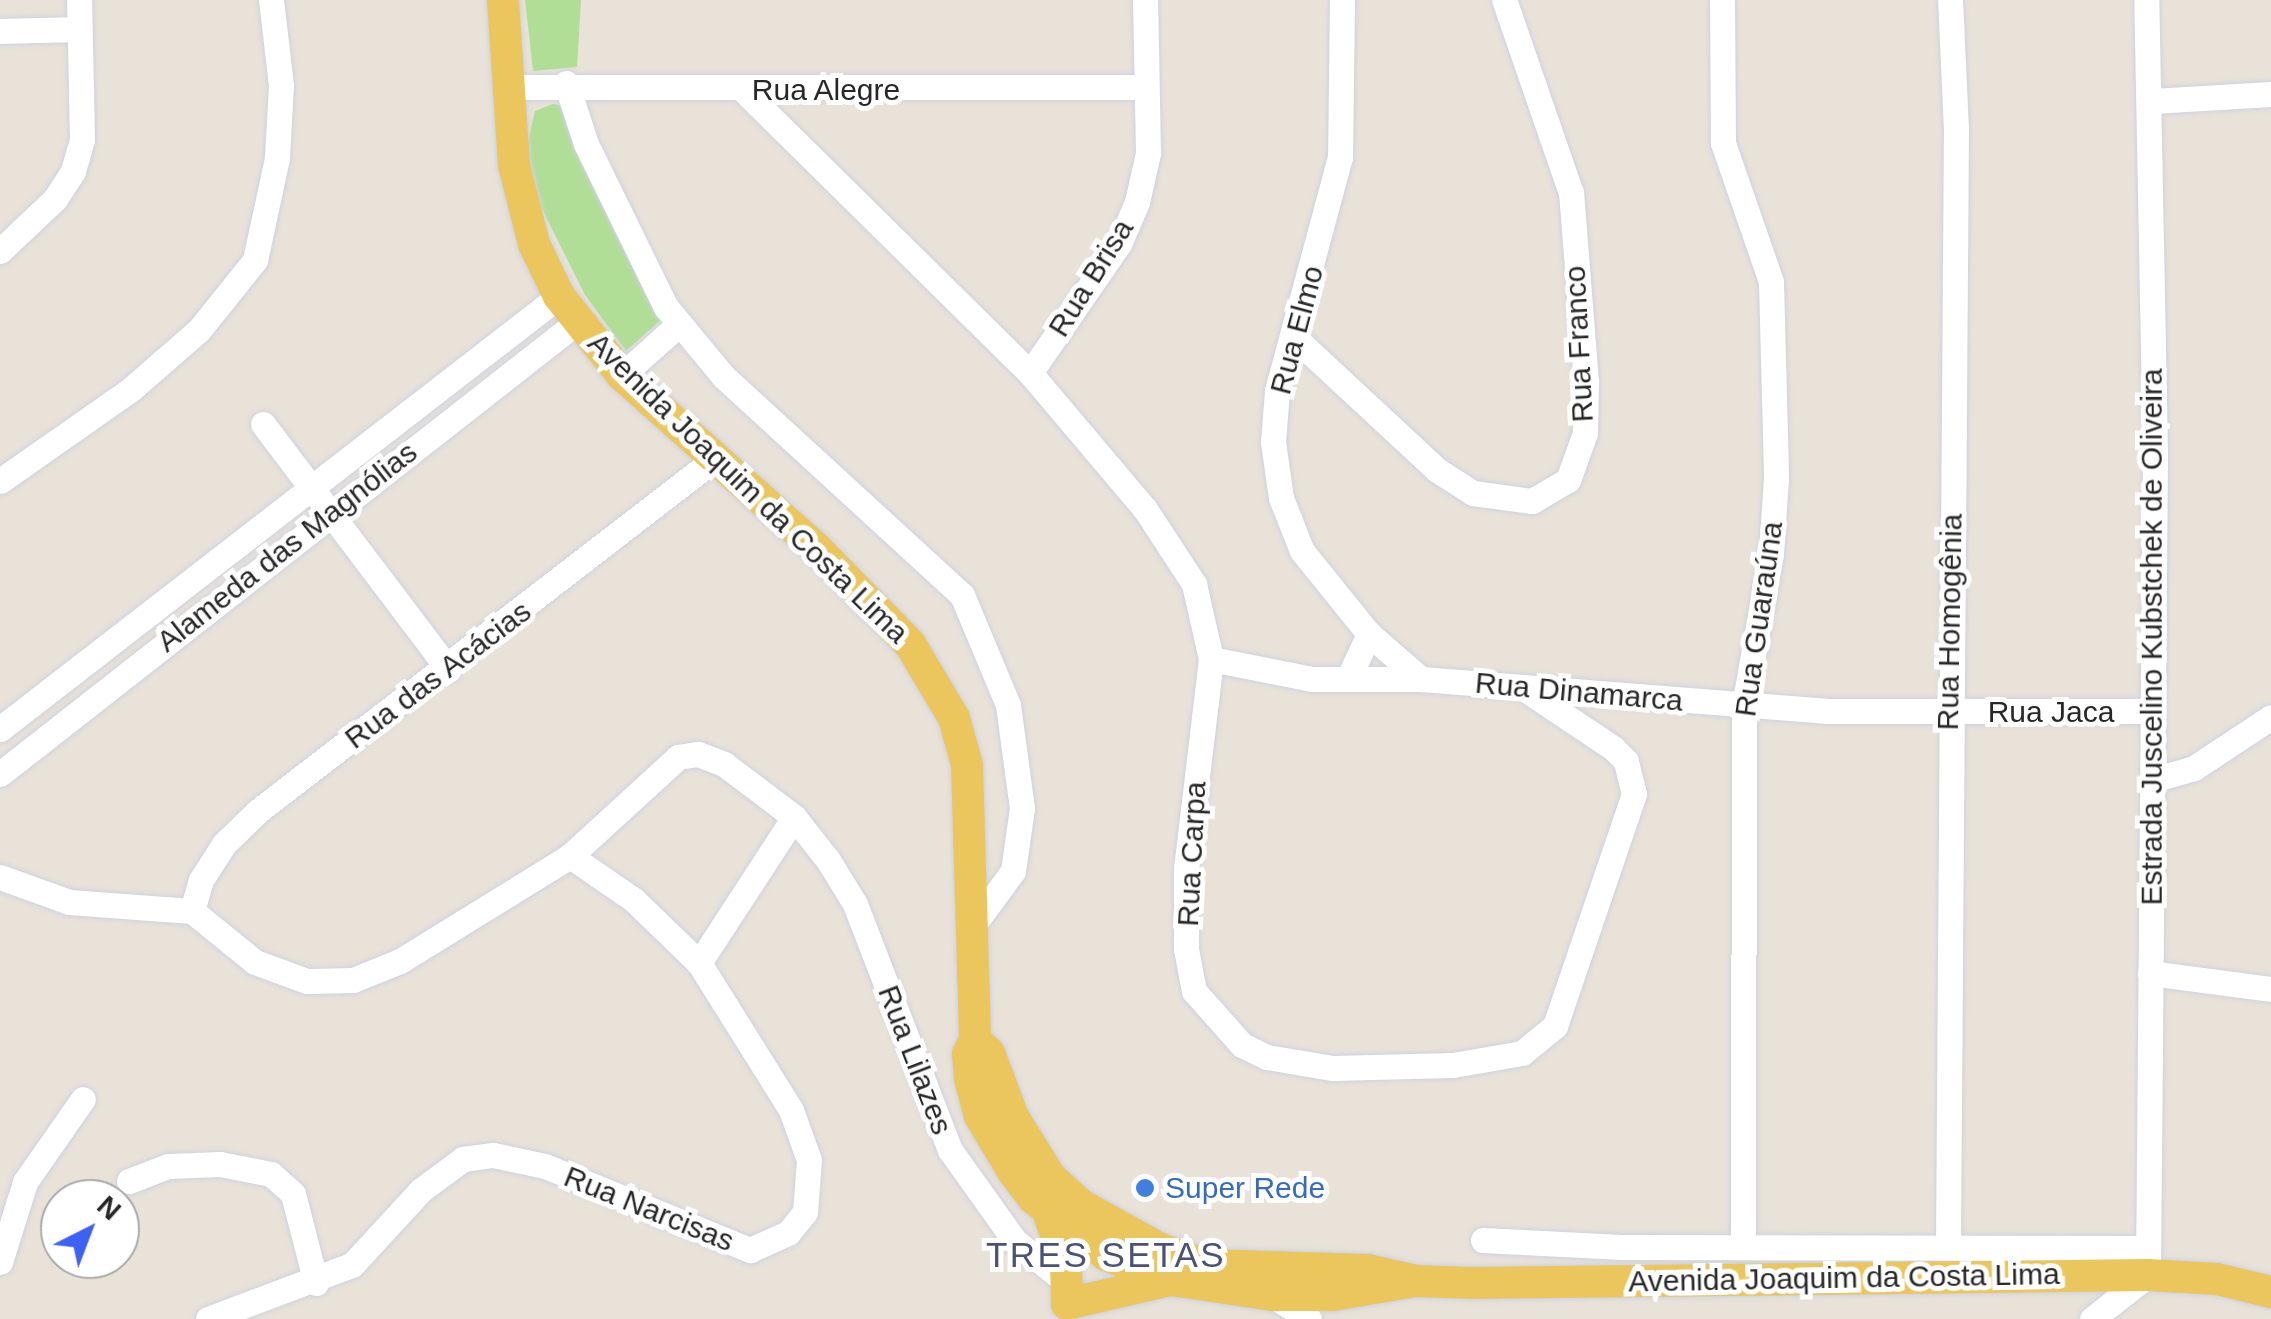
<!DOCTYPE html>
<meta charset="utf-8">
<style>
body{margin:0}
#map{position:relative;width:2271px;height:1319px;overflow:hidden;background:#e9e2d9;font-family:Helvetica,sans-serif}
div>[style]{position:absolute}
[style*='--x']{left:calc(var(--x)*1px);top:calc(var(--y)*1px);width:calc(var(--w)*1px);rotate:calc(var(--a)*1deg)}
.green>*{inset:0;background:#b0de96}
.roads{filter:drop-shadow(0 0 2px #ced2e0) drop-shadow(0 0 2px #ced2e0)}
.minor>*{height:25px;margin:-12.5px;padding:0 12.5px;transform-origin:12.5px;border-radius:12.5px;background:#fff}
.major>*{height:32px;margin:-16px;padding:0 16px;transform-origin:16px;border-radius:16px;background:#eac65d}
.dots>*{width:28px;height:28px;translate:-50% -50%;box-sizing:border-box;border:5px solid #fff;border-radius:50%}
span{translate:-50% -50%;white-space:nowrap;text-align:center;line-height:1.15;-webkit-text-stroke:10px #fff;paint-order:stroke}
.street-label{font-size:30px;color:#272727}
.shop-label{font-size:30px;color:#366cbe}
.left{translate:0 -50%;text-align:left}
.quarter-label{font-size:35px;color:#4a5275;letter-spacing:2.5px}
.north{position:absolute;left:40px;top:1179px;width:100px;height:100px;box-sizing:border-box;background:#fff;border:2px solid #a9a9a9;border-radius:50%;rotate:42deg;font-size:28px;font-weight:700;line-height:40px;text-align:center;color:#272727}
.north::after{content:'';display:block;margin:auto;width:35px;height:45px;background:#3d62f2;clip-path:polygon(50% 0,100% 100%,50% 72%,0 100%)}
</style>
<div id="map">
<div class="green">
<div style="clip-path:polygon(525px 0,581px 0,577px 67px,533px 71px)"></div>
<div style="clip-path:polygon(553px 104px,567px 106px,662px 319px,626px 351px,585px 295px,542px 209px,527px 146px,535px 111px)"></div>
</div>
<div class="roads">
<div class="minor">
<div style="--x:1342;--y:0;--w:157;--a:90.7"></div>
<div style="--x:1340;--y:157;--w:242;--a:105.1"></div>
<div style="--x:1277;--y:391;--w:51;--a:94.5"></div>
<div style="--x:1273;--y:442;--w:57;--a:81.9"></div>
<div style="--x:1281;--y:498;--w:57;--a:68.4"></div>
<div style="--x:1302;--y:551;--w:107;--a:51.1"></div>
<div style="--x:1369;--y:634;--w:69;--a:40.9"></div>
<div style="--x:1722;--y:0;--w:143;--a:89.6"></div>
<div style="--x:1723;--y:143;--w:147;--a:70.9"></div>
<div style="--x:1771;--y:282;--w:196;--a:88.5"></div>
<div style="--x:1776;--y:478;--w:76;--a:93.8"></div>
<div style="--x:1771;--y:554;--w:154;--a:100.1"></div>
<div style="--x:1744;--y:706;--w:541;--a:90.11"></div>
<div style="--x:0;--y:31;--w:77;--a:-1.5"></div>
<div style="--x:566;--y:83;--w:64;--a:71.8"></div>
<div style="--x:586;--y:144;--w:182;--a:63.9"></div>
<div style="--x:666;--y:307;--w:91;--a:50.4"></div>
<div style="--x:724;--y:377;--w:323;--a:42.5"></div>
<div style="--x:962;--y:595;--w:119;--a:67.3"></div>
<div style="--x:1008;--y:705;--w:104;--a:82.3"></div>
<div style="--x:1022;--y:808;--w:64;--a:98.1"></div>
<div style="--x:1013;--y:871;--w:69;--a:126.2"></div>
<div style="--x:506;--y:87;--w:640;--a:0"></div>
<div style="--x:744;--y:91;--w:402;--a:44.6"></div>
<div style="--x:1030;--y:373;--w:178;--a:49.8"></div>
<div style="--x:1145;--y:509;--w:90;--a:56.8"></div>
<div style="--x:1194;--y:584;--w:77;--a:77.2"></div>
<div style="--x:1211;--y:659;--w:210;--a:96.8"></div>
<div style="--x:1186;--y:868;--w:81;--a:90"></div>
<div style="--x:1186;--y:949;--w:43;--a:79.2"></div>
<div style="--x:1194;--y:991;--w:72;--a:48.4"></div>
<div style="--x:1242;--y:1045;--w:28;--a:26"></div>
<div style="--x:1267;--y:1057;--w:67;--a:9.5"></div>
<div style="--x:1333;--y:1068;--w:120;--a:-1.4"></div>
<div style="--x:1453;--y:1065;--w:70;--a:-9.9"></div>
<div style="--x:1522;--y:1053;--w:43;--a:-39.3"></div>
<div style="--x:1555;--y:1026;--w:245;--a:-71.2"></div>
<div style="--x:1634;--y:794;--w:34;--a:-104"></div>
<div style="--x:1626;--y:761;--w:18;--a:-135"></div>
<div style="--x:1613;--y:748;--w:106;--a:-146.2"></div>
<div style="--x:2152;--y:101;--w:119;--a:-3.4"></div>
<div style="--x:0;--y:251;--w:76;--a:-43.4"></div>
<div style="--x:55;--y:199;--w:33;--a:-57"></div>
<div style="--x:73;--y:171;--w:33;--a:-74"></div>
<div style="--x:82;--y:139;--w:139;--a:-91.2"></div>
<div style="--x:1296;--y:339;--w:192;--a:42.9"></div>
<div style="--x:1437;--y:470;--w:43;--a:32.6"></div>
<div style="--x:1473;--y:493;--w:60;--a:7.7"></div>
<div style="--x:1532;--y:501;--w:42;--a:-30.3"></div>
<div style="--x:1568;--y:480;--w:50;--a:-70.1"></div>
<div style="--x:1585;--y:433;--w:51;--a:-88.9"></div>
<div style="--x:1586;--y:382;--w:190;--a:-94.5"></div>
<div style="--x:1571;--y:193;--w:204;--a:-109.1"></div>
<div style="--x:1030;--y:373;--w:157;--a:-55.4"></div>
<div style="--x:1119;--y:244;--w:46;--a:-66.8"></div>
<div style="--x:1137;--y:202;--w:50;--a:-77.3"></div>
<div style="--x:1148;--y:153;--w:153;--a:-91.1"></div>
<div style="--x:622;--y:375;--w:76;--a:-41.8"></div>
<div style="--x:263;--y:424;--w:308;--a:52.9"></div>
<div style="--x:0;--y:481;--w:159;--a:-35"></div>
<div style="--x:130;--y:390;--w:91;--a:-41"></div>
<div style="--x:199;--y:330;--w:90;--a:-51.3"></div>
<div style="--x:255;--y:260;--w:104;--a:-77.8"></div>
<div style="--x:277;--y:158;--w:73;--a:-86.9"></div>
<div style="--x:281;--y:85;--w:86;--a:-96.7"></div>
<div style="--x:1211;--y:659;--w:103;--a:11.2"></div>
<div style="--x:1312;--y:679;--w:109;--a:0"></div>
<div style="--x:1421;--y:679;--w:406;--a:4.5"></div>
<div style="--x:1826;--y:711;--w:326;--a:0"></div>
<div style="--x:1348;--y:679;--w:50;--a:-65"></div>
<div style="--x:0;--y:729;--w:707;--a:-37.76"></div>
<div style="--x:0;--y:774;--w:733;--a:-38.07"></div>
<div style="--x:2152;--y:780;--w:44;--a:-15.9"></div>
<div style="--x:2194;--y:768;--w:92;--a:-33.5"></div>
<div style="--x:0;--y:877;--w:73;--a:19.9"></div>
<div style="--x:69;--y:902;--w:123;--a:4.2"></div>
<div style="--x:192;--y:911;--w:81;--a:39"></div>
<div style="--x:255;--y:962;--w:55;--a:20.1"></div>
<div style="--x:307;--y:981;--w:46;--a:-1.2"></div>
<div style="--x:353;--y:980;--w:51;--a:-22"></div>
<div style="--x:400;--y:961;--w:200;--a:-31.7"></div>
<div style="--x:570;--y:856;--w:147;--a:-42.5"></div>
<div style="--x:678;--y:757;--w:20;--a:-9"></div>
<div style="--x:698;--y:754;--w:28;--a:21"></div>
<div style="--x:724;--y:764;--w:88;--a:37.1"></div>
<div style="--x:794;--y:817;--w:55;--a:51.7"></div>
<div style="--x:828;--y:860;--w:52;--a:58.5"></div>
<div style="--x:855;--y:904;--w:264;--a:68.9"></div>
<div style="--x:950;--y:1150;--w:112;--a:54.5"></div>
<div style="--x:1015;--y:1241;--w:64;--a:38.7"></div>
<div style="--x:192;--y:911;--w:32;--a:-74"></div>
<div style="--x:201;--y:880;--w:43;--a:-57.4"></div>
<div style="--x:224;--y:844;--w:47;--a:-44.1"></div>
<div style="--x:258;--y:811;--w:573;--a:-37.63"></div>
<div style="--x:699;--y:963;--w:174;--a:-56.9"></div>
<div style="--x:2150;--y:973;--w:122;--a:7.5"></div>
<div style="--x:129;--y:1181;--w:42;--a:-21"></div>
<div style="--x:168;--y:1166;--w:52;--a:-2.2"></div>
<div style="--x:220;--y:1164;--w:52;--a:11.1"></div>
<div style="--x:271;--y:1174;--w:30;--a:42"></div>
<div style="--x:293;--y:1194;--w:92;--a:75.5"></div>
<div style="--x:1483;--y:1240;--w:139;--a:2.9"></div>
<div style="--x:1622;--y:1247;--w:524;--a:0.11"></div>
<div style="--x:1948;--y:1244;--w:1114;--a:-89.59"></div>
<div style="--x:1956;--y:130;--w:130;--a:-92.6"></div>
<div style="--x:0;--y:1262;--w:84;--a:-72.6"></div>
<div style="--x:25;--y:1182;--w:101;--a:-55.1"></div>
<div style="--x:1272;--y:1295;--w:44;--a:33"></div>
<div style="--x:208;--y:1319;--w:154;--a:-20.6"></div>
<div style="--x:352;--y:1265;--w:102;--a:-47.4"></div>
<div style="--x:421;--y:1190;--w:52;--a:-36.4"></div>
<div style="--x:463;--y:1159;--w:30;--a:-8"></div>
<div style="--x:493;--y:1155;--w:53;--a:11.9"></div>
<div style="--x:545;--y:1166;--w:222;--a:22.3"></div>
<div style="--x:750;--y:1250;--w:42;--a:-24.1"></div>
<div style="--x:788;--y:1233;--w:27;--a:-51"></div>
<div style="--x:805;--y:1212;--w:52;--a:-85.6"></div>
<div style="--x:809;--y:1160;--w:53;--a:-109.8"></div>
<div style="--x:791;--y:1110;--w:173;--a:-122"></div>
<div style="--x:699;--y:963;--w:91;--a:-135.9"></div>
<div style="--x:634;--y:900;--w:78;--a:-145.5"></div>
<div style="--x:2092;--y:1319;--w:71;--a:-38.2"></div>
<div style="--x:2148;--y:1275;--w:822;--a:-89.51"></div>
<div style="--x:2155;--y:453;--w:453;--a:-91.1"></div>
</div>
<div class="major">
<div style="--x:503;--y:0;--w:165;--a:86.2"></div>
<div style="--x:514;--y:165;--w:81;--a:75.8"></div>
<div style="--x:534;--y:244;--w:58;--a:64.3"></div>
<div style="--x:559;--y:296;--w:101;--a:51.4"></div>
<div style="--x:622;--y:375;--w:260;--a:41.7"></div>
<div style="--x:816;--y:548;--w:134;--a:45.6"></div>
<div style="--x:910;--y:644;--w:86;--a:59.3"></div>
<div style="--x:954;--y:718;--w:49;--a:74.5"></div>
<div style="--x:967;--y:765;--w:275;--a:88.3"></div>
<div style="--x:975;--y:1040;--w:16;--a:117"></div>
<div style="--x:968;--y:1054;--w:25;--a:85"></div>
<div style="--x:970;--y:1079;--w:38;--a:75"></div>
<div style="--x:980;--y:1116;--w:63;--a:59.3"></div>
<div style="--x:1012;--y:1170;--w:35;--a:53"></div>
<div style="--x:1033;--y:1198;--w:93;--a:38"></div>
<div style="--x:1106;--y:1255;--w:70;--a:21"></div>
<div style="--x:1171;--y:1280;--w:102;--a:8.4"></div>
<div style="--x:1272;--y:1295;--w:61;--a:0"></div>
<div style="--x:1333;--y:1295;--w:84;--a:-9.6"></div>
<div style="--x:975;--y:1040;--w:19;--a:43"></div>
<div style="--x:989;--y:1053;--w:68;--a:69.4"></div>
<div style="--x:1013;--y:1117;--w:72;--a:58.1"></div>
<div style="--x:1051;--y:1178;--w:40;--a:42"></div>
<div style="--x:1081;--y:1205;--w:90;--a:29.1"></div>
<div style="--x:1160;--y:1249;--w:50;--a:18.8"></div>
<div style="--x:1207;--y:1265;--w:161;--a:1.8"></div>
<div style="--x:1368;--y:1270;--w:49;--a:12.9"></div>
<div style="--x:1416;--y:1281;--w:56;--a:2"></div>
<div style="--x:1472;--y:1283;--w:676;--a:-0.68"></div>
<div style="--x:2148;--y:1275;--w:69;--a:3.3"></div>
<div style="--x:2217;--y:1279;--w:56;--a:13.5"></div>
<div style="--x:1048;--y:1212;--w:53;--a:70.2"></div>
<div style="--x:1066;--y:1262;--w:42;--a:88.6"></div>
<div style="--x:1067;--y:1304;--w:106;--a:-13.1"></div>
</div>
</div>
<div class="dots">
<div style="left:1145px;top:1188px;background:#3f7fe0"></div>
</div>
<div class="street-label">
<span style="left:826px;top:90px">Rua Alegre</span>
<span style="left:1091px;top:278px;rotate:-58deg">Rua Brisa</span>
<span style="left:1297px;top:330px;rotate:-75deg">Rua Elmo</span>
<span style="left:1579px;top:344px;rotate:-93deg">Rua Franco</span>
<span style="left:748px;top:488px;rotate:44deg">Avenida Joaquim da Costa Lima</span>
<span style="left:287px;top:547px;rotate:-38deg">Alameda das Magnólias</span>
<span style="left:1759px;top:619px;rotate:-82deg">Rua Guaraúna</span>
<span style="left:1950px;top:622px;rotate:-89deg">Rua Homogênia</span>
<span style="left:2152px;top:637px;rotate:-90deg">Estrada Juscelino Kubstchek de Oliveira</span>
<span style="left:438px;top:675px;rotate:-37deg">Rua das Acácias</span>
<span style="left:1579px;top:692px;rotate:5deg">Rua Dinamarca</span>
<span style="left:2051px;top:712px">Rua Jaca</span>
<span style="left:1192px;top:854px;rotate:-87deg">Rua Carpa</span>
<span style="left:915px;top:1060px;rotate:69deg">Rua Lilazes</span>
<span style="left:649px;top:1209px;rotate:22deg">Rua Narcisas</span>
<span style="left:1844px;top:1278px;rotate:-1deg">Avenida Joaquim da Costa Lima</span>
</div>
<div class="shop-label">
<span class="left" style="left:1165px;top:1188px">Super Rede</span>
</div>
<div class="quarter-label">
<span style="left:1106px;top:1255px">TRES SETAS</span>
</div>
<div class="north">N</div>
</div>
